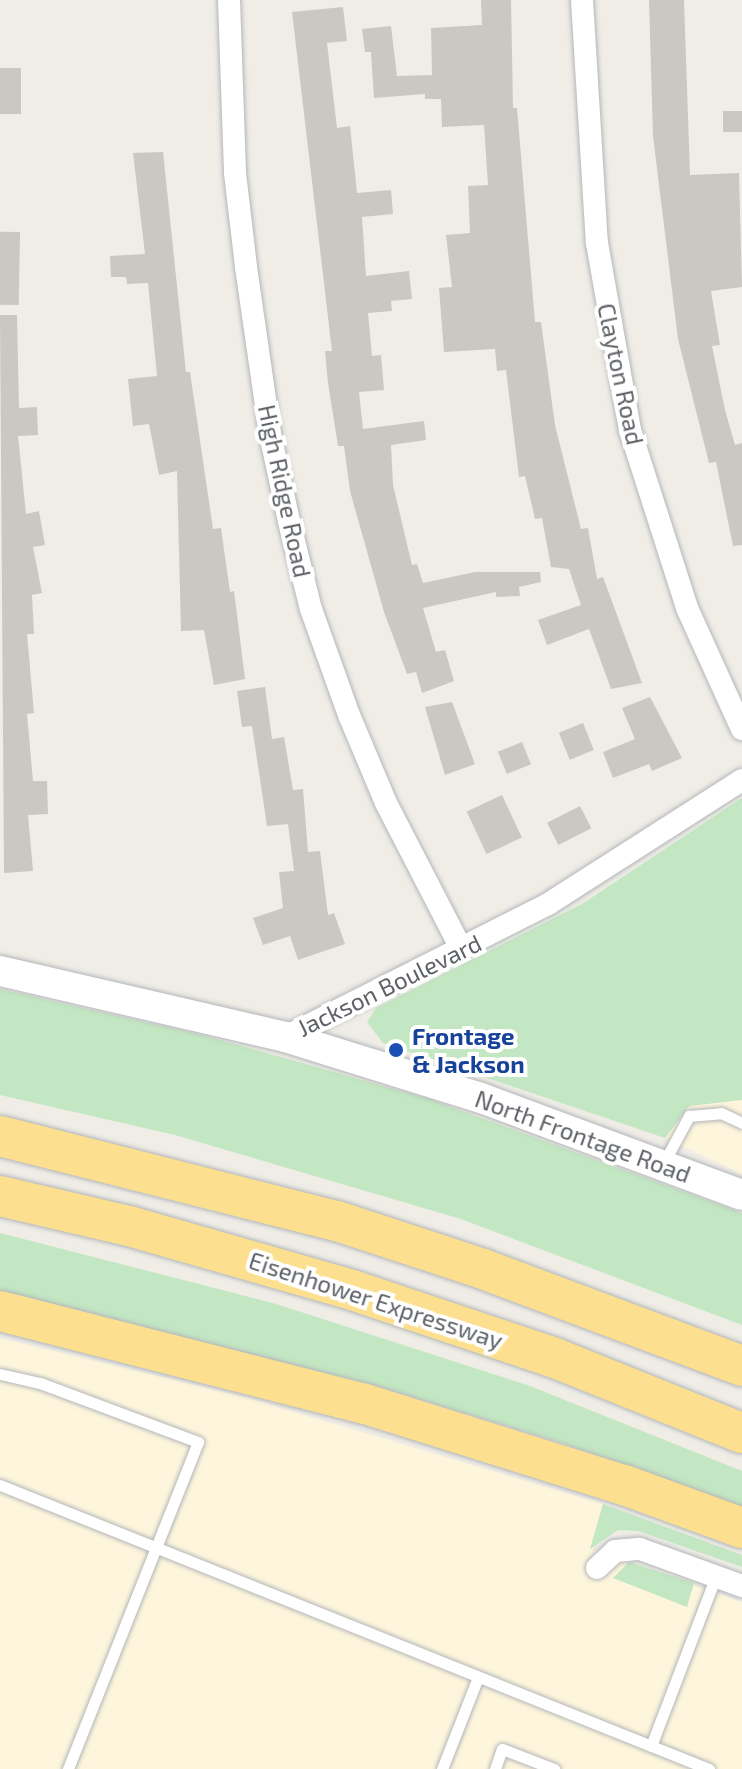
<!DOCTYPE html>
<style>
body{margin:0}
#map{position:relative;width:742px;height:1769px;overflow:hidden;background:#efede6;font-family:"Exo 2",sans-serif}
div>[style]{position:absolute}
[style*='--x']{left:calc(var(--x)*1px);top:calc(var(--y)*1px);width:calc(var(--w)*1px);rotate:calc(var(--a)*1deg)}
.commercial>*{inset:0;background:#fef6dc}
.green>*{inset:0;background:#c3e7c2}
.building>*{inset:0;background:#cac8c3;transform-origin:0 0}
.roads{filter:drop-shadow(0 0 2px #b3b6ba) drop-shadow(0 0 2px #b3b6ba)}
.lane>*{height:11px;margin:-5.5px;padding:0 5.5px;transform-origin:5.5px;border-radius:5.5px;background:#fff}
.street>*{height:22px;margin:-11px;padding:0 11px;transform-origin:11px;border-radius:11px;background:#fff}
.secondary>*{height:30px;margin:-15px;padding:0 15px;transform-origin:15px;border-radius:15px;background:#fff}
.highway>*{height:40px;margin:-20px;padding:0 20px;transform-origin:20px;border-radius:20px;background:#fde08f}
.dots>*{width:22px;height:22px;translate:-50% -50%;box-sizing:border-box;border:4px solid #fff;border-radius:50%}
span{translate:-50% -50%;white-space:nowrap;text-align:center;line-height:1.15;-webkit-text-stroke:8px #fff;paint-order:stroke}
.street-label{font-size:24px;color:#5d6166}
.transit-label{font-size:24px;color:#164399;font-weight:700}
.left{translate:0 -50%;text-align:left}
</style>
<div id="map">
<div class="commercial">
<div style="clip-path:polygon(709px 1100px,742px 1100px,742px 1174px,665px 1138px,682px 1110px)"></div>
<div style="clip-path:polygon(0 1338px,244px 1397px,603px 1504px,590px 1549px,742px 1602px,742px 1769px,0 1769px)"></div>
</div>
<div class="green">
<div style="clip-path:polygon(742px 798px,742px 1100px,689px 1106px,665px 1138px,383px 1043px,367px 1022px,376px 1008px,582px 904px)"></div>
<div style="clip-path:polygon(0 989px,206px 1036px,426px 1098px,742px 1213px,742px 1325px,461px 1219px,175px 1135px,0 1095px)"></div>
<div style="clip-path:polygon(0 1233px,273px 1303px,530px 1386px,742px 1471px,742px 1507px,562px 1443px,376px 1386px,0 1291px)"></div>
<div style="clip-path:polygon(603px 1504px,742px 1555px,742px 1567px,638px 1531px,618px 1530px,590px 1549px)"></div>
<div style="clip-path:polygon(629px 1562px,694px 1583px,687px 1607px,613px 1578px)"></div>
</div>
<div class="building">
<div style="clip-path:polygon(481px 0,511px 0,513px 108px,517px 108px,535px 322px,541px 322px,555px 425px,581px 529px,588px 528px,597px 579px,603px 577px,642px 683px,611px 689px,589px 629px,547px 645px,538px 620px,581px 605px,569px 569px,551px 567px,542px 518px,535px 519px,525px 476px,519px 477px,506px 370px,497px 371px,495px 349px,444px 352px,439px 288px,452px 287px,446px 235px,470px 233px,468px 186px,488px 185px,484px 125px,442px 127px,441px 99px,425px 99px,425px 94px,374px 98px,371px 52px,365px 52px,362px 29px,391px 26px,397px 76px,432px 75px,431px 28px,482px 25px)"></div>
<div style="clip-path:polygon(649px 0,684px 0,690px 175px,739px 173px,742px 287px,711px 291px,720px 345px,712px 346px,725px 410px,735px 445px,742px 443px,742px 545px,733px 546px,716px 462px,709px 463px,678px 339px,653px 136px)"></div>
<div style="clip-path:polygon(343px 7px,347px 41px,327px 43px,337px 128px,350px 126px,357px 193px,391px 190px,393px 214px,362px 217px,366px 276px,409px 271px,412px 299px,391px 301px,392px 311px,368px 313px,372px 356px,381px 355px,384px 390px,359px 392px,363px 429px,424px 421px,426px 440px,391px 445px,393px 485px,412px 565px,417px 564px,423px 583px,475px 572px,540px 572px,541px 582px,519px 587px,520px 596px,496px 597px,496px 592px,423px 608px,436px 652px,445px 650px,454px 681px,422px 693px,416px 672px,407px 674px,384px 612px,350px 491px,344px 446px,338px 446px,328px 383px,325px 351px,332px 351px,292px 12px)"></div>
<div style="left:0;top:68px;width:21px;height:46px"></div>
<div style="left:742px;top:111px;width:21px;height:19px;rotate:90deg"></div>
<div style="clip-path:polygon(163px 152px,186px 372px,190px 372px,213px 529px,221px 528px,230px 592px,234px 591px,245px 679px,214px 685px,204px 630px,181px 631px,177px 471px,159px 475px,149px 424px,133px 426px,128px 379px,157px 376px,148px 283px,127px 284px,126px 277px,111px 277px,110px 256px,145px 254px,133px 153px)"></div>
<div style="left:20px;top:232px;width:73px;height:20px;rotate:91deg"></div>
<div style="clip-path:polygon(0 315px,17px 315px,19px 408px,37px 407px,38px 435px,18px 436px,26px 514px,39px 511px,45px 545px,33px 547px,42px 593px,32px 595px,34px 634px,27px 634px,34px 713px,27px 714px,33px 781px,47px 781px,48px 814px,28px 815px,33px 871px,4px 873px)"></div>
<div style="clip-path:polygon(265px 687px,272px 739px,284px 737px,293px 790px,303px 789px,308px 852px,320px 851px,328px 915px,334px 913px,345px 944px,298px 960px,290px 936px,263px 945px,253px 918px,283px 908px,279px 872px,294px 871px,288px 824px,267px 826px,252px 726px,242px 727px,237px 691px)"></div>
<div style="clip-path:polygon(650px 697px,682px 758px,652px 771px,649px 764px,613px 778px,603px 752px,635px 739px,622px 708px)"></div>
<div style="clip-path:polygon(452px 702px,475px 764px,445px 775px,425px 707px)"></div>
<div style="left:583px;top:723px;width:29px;height:26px;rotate:68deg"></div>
<div style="left:522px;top:742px;width:24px;height:26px;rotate:68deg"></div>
<div style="left:502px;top:795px;width:47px;height:39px;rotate:65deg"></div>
<div style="left:580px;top:806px;width:25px;height:37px;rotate:63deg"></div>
</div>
<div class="roads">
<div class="lane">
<div style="--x:663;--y:1164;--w:55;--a:-61.6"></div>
<div style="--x:689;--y:1116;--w:32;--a:-5"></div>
<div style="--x:721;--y:1113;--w:23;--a:25"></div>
<div style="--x:0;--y:1374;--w:41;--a:12.7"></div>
<div style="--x:40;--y:1383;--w:169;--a:20.5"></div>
<div style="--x:198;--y:1442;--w:352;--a:111.7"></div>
<div style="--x:0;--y:1485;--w:764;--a:21.83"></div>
<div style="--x:651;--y:1746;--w:182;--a:-69.1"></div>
<div style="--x:442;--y:1769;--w:99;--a:-68.6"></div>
<div style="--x:495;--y:1769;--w:21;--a:-71"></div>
<div style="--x:502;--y:1749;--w:56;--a:21"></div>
</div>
<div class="street">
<div style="--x:229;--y:0;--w:173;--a:88"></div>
<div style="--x:235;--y:173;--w:95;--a:83.3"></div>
<div style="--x:246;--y:267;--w:169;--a:81.8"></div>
<div style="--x:270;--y:434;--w:89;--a:77.7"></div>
<div style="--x:289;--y:521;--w:91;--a:76"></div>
<div style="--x:311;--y:609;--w:113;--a:70.3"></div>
<div style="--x:349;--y:715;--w:95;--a:67.2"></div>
<div style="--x:386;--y:803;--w:165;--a:62.7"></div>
<div style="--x:582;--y:0;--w:243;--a:86.5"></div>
<div style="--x:597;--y:243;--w:190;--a:80"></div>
<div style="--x:630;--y:430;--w:187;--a:72.2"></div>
<div style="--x:687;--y:608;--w:133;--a:65.6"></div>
<div style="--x:285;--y:1037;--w:295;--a:-26.8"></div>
<div style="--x:548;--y:904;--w:230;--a:-32.6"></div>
<div style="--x:597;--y:1568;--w:25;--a:-43"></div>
<div style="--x:615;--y:1551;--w:25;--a:-5"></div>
<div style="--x:640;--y:1549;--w:109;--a:19.9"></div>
</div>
<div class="secondary">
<div style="--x:0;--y:971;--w:293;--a:13"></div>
<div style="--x:285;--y:1037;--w:205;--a:17.3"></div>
<div style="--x:481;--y:1098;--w:278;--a:20.4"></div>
</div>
<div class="highway">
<div style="--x:0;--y:1136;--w:348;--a:14.2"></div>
<div style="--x:337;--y:1221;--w:154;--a:18.2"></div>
<div style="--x:483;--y:1269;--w:277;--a:20.5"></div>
<div style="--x:0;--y:1196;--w:132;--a:13.1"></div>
<div style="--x:129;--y:1226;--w:235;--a:16"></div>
<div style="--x:355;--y:1291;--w:211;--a:18.5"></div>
<div style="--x:555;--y:1358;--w:201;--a:21.9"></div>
<div style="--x:0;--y:1311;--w:374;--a:14.3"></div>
<div style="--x:362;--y:1403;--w:275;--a:17.4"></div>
<div style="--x:624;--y:1485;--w:126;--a:20"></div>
</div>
</div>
<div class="dots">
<div style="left:396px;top:1050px;background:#1a4fb4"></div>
</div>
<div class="street-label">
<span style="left:621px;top:374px;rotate:78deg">Clayton Road</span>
<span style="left:285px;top:491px;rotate:78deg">High Ridge Road</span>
<span style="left:389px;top:985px;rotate:-26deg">Jackson Boulevard</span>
<span style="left:583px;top:1136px;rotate:20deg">North Frontage Road</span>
<span style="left:376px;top:1300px;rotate:18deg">Eisenhower Expressway</span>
</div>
<div class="transit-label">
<span class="left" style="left:412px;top:1050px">Frontage<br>&amp; Jackson</span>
</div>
</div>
